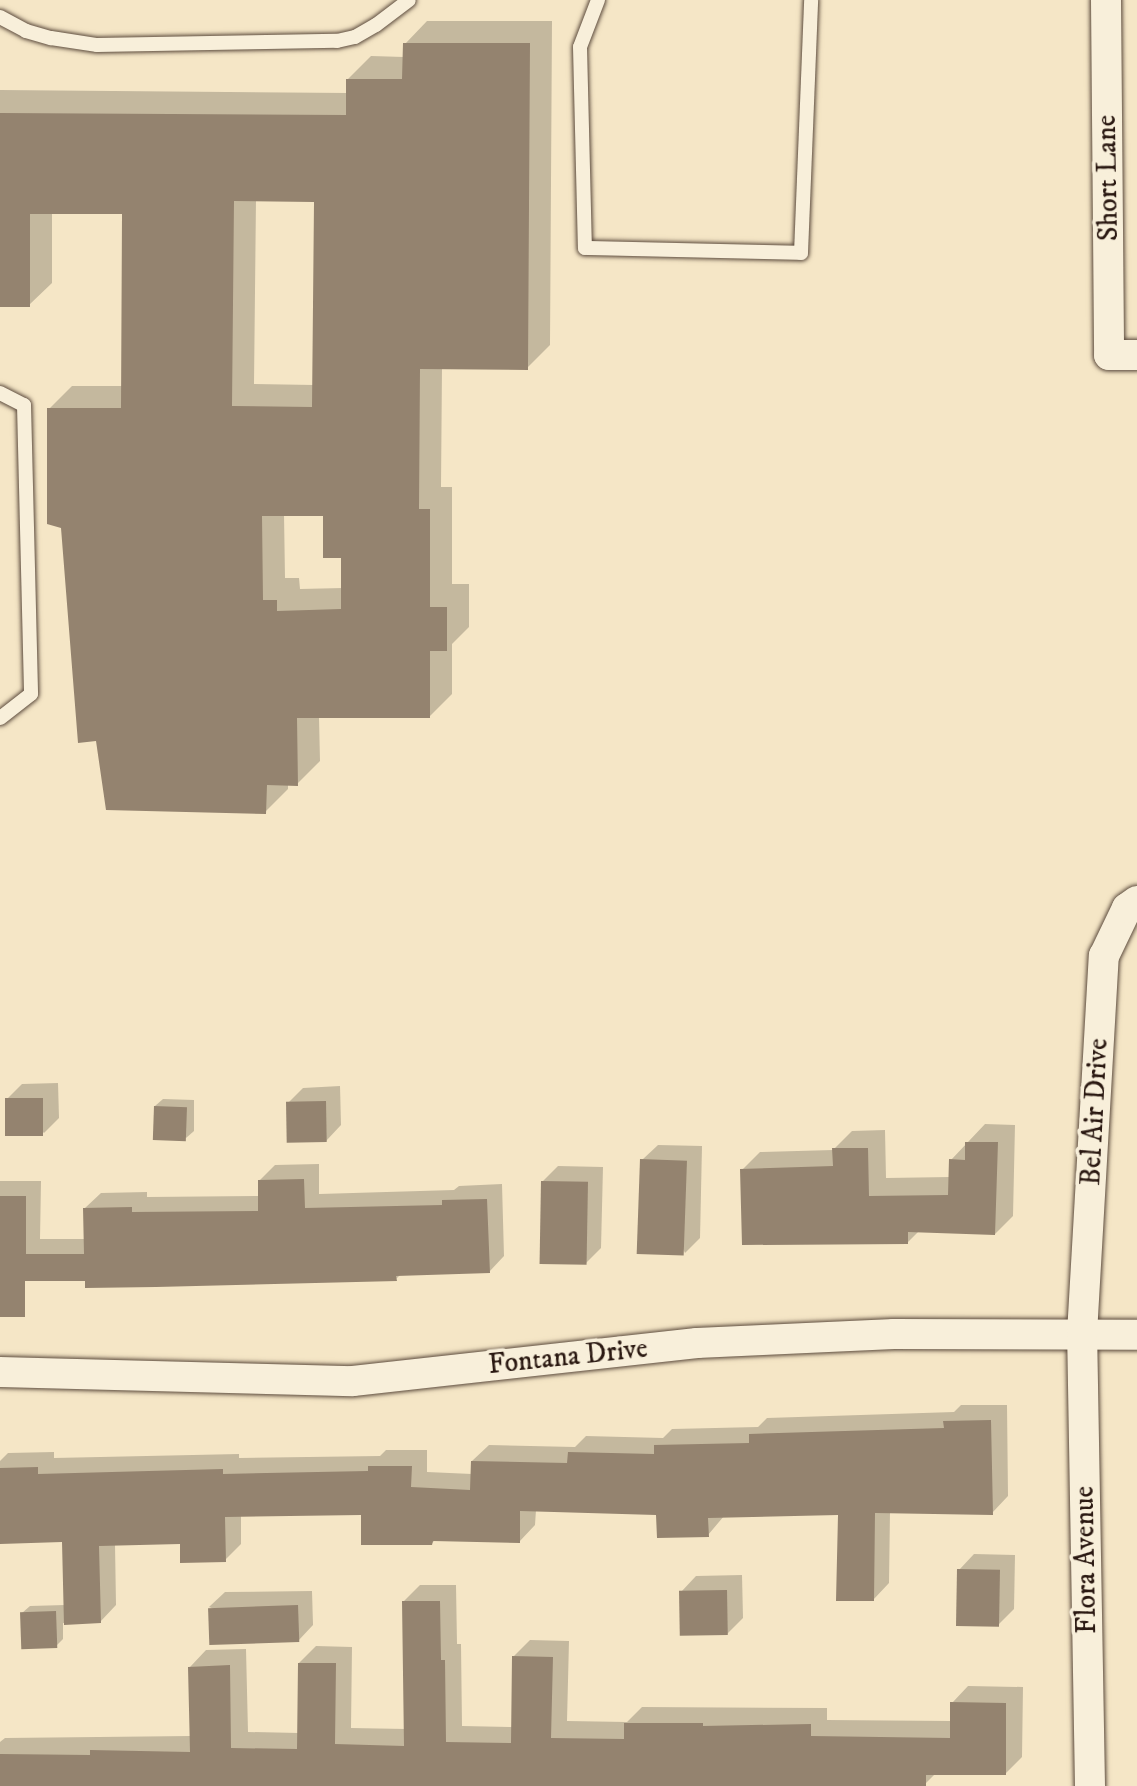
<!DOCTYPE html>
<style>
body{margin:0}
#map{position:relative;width:1137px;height:1786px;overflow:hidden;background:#f5e6c6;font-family:"IM FELL DW Pica",serif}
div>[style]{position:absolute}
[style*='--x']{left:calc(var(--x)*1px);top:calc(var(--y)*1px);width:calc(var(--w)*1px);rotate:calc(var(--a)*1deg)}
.shadow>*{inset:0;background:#0003}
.building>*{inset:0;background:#94836f;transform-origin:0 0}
.roads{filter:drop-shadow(0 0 2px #5d4c3e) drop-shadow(0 0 2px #5d4c3e)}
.lane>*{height:14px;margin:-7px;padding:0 7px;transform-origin:7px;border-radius:7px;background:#f8efda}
.street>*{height:30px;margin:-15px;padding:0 15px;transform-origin:15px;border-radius:15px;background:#f8efda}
span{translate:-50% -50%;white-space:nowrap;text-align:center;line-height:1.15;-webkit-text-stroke:7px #f8efda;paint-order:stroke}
.street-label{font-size:28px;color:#2a1811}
</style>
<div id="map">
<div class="shadow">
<div style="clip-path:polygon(evenodd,427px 21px,552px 21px,550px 345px,527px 368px,442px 367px,441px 487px,452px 487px,452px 584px,469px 584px,469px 627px,452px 644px,452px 694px,429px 717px,319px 717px,320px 761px,297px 784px,288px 784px,288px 789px,265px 812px,63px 527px,49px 409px,72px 386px,123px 386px,124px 212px,52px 212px,52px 283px,29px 305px,0 305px,0 90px,348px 93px,348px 79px,371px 56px,404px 57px,405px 44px,427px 21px,256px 199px,316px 200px,314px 385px,254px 384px,256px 199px,427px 21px,284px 514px,325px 514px,343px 557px,343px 588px,300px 589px,299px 578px,285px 578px,284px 514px)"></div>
<div style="clip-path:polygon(58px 1083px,59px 1118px,44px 1133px,7px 1099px,22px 1084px)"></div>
<div style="clip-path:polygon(340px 1086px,341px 1125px,326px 1141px,288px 1103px,303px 1088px)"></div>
<div style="clip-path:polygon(163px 1099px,194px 1100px,194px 1131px,186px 1138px,155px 1106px)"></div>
<div style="clip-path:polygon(985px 1124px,1015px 1125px,1013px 1216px,995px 1234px,919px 1231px,908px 1242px,742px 1170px,760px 1152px,833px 1150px,852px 1131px,885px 1130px,886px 1178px,950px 1177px,951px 1160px)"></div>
<div style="clip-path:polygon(658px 1145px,702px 1146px,700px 1238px,685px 1253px,642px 1160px)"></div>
<div style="clip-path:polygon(319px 1164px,319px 1194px,454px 1190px,459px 1186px,502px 1184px,504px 1256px,489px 1272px,401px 1274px,396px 1279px,0 1279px,0 1181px,41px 1181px,40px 1239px,86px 1239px,85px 1208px,101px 1193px,147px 1192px,147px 1197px,260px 1196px,259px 1181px,275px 1165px)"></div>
<div style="clip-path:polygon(558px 1166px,603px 1167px,601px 1248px,585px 1264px,542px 1182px)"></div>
<div style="clip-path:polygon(961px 1405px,1007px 1405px,1008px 1496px,992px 1513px,890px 1512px,889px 1583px,873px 1600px,840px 1513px,724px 1516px,708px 1535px,658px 1513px,536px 1510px,535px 1525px,519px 1542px,436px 1539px,432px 1543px,363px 1514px,241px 1515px,241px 1544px,225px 1560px,181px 1542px,115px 1544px,116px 1605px,100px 1622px,63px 1623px,63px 1639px,56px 1646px,22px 1613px,30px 1606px,65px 1605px,64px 1540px,0 1542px,0 1461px,8px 1453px,54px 1452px,54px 1458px,239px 1454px,239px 1458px,380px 1456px,386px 1450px,427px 1450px,427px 1472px,472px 1474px,472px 1461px,489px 1445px,575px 1447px,586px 1436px,663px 1438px,672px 1429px,758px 1427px,767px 1418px,954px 1412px)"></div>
<div style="clip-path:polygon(974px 1554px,1015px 1555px,1014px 1609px,999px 1624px,959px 1570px)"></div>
<div style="clip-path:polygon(742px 1575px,743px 1618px,727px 1634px,681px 1592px,696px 1576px)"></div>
<div style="clip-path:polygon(420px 1585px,456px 1585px,457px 1644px,461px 1644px,462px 1726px,513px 1727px,513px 1657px,530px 1640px,569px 1641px,567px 1721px,627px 1722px,642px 1707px,827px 1708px,827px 1720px,951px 1721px,952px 1703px,968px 1686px,1023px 1687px,1022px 1757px,1005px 1774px,936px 1773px,925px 1784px,0 1786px,0 1742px,5px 1738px,191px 1736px,190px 1667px,206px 1650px,246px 1649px,248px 1732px,299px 1733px,299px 1663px,316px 1646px,352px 1647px,351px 1728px,406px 1729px,403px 1602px)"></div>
<div style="clip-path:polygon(312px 1591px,313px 1625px,298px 1641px,209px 1607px,225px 1592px)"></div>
</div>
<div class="building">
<div style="clip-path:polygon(evenodd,403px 43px,530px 43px,528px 370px,420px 369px,419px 509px,430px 509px,430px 607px,447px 607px,447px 651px,430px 651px,430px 718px,297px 718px,298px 786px,267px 785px,266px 814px,106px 810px,96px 741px,78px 743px,61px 528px,47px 524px,47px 408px,121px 408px,122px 214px,30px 214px,30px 307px,0 307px,0 113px,346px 115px,346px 79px,402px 79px,403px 43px,234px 201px,314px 202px,312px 407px,232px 406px,234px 201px,403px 43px,262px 516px,323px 516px,323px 558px,341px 558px,341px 609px,277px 611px,277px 600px,263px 600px,262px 516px)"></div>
<div style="left:5px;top:1098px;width:38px;height:38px"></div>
<div style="left:326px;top:1101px;width:41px;height:40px;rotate:89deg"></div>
<div style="left:154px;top:1106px;width:33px;height:34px;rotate:2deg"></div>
<div style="clip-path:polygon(965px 1142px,998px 1142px,995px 1235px,908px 1232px,908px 1244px,742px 1245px,740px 1169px,833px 1166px,832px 1148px,868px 1148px,869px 1196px,948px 1195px,949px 1159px,965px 1160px)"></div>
<div style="left:640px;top:1159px;width:47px;height:95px;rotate:2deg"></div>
<div style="clip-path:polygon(304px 1179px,305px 1208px,442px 1205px,442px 1200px,487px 1199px,490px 1273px,396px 1276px,397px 1281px,156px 1287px,85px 1288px,85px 1281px,25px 1281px,25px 1317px,0 1317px,0 1196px,26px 1196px,26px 1254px,84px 1254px,83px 1208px,132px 1207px,132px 1212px,258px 1211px,258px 1180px)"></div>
<div style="left:541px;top:1181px;width:47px;height:83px;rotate:1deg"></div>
<div style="clip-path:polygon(991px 1420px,993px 1515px,875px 1513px,874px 1601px,836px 1601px,838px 1515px,708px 1518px,709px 1537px,657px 1538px,656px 1515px,520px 1511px,520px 1543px,433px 1541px,432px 1545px,361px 1545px,361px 1515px,225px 1517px,226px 1562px,180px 1563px,180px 1544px,99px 1546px,101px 1623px,64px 1625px,62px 1542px,0 1544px,0 1468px,38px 1467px,38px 1474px,223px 1469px,223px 1474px,368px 1471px,368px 1466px,412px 1466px,411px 1487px,470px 1490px,471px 1461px,567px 1463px,568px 1452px,654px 1454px,654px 1445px,749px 1443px,749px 1434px,944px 1428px,943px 1421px)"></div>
<div style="left:957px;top:1569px;width:43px;height:57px;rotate:1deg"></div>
<div style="left:727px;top:1590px;width:45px;height:48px;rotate:89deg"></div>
<div style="clip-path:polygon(402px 1601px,440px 1601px,441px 1660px,445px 1660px,446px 1742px,511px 1743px,512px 1656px,553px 1657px,551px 1738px,624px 1739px,624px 1723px,703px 1723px,703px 1726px,811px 1724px,811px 1736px,950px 1738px,950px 1702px,1006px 1703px,1006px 1775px,926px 1775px,926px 1786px,0 1786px,0 1754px,90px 1755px,90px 1750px,190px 1752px,188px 1667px,230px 1665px,231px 1748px,297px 1749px,298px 1663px,336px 1663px,335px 1744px,404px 1746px)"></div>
<div style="left:298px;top:1605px;width:37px;height:90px;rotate:88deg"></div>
<div style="left:56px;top:1611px;width:37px;height:36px;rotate:88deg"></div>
</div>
<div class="roads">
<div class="lane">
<div style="--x:598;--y:0;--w:50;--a:111"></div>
<div style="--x:580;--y:47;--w:201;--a:88.6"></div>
<div style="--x:585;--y:248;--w:216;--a:1.3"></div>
<div style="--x:801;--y:253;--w:253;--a:-87.7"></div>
<div style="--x:0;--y:17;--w:30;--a:28"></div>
<div style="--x:26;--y:31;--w:26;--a:16"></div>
<div style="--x:51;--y:38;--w:47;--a:8.7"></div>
<div style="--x:97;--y:45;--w:240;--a:-1"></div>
<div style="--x:337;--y:41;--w:18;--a:-13"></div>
<div style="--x:355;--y:37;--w:24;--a:-30"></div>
<div style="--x:376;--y:25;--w:41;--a:-37.1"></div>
<div style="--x:0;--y:393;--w:27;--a:27"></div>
<div style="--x:24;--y:405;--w:289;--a:88.6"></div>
<div style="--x:31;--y:694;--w:39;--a:142"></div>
</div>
<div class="street">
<div style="--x:1106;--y:0;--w:355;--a:89.5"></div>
<div style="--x:1109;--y:355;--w:28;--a:0"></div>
<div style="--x:0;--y:1372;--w:353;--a:1.5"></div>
<div style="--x:353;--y:1381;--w:346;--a:-6.3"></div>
<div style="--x:697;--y:1343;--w:197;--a:-2.6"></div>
<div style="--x:894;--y:1334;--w:243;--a:0.2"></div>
<div style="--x:1090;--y:1786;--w:452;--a:-91"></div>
<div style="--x:1082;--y:1334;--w:379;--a:-86.7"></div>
<div style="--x:1104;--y:956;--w:53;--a:-64.4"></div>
<div style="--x:1127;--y:908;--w:12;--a:-35"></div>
</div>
</div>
<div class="street-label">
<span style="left:1108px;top:178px;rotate:-91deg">Short Lane</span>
<span style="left:1095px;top:1112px;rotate:-87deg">Bel Air Drive</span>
<span style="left:568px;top:1357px;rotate:-6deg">Fontana Drive</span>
<span style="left:1086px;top:1560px;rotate:-91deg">Flora Avenue</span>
</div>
</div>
